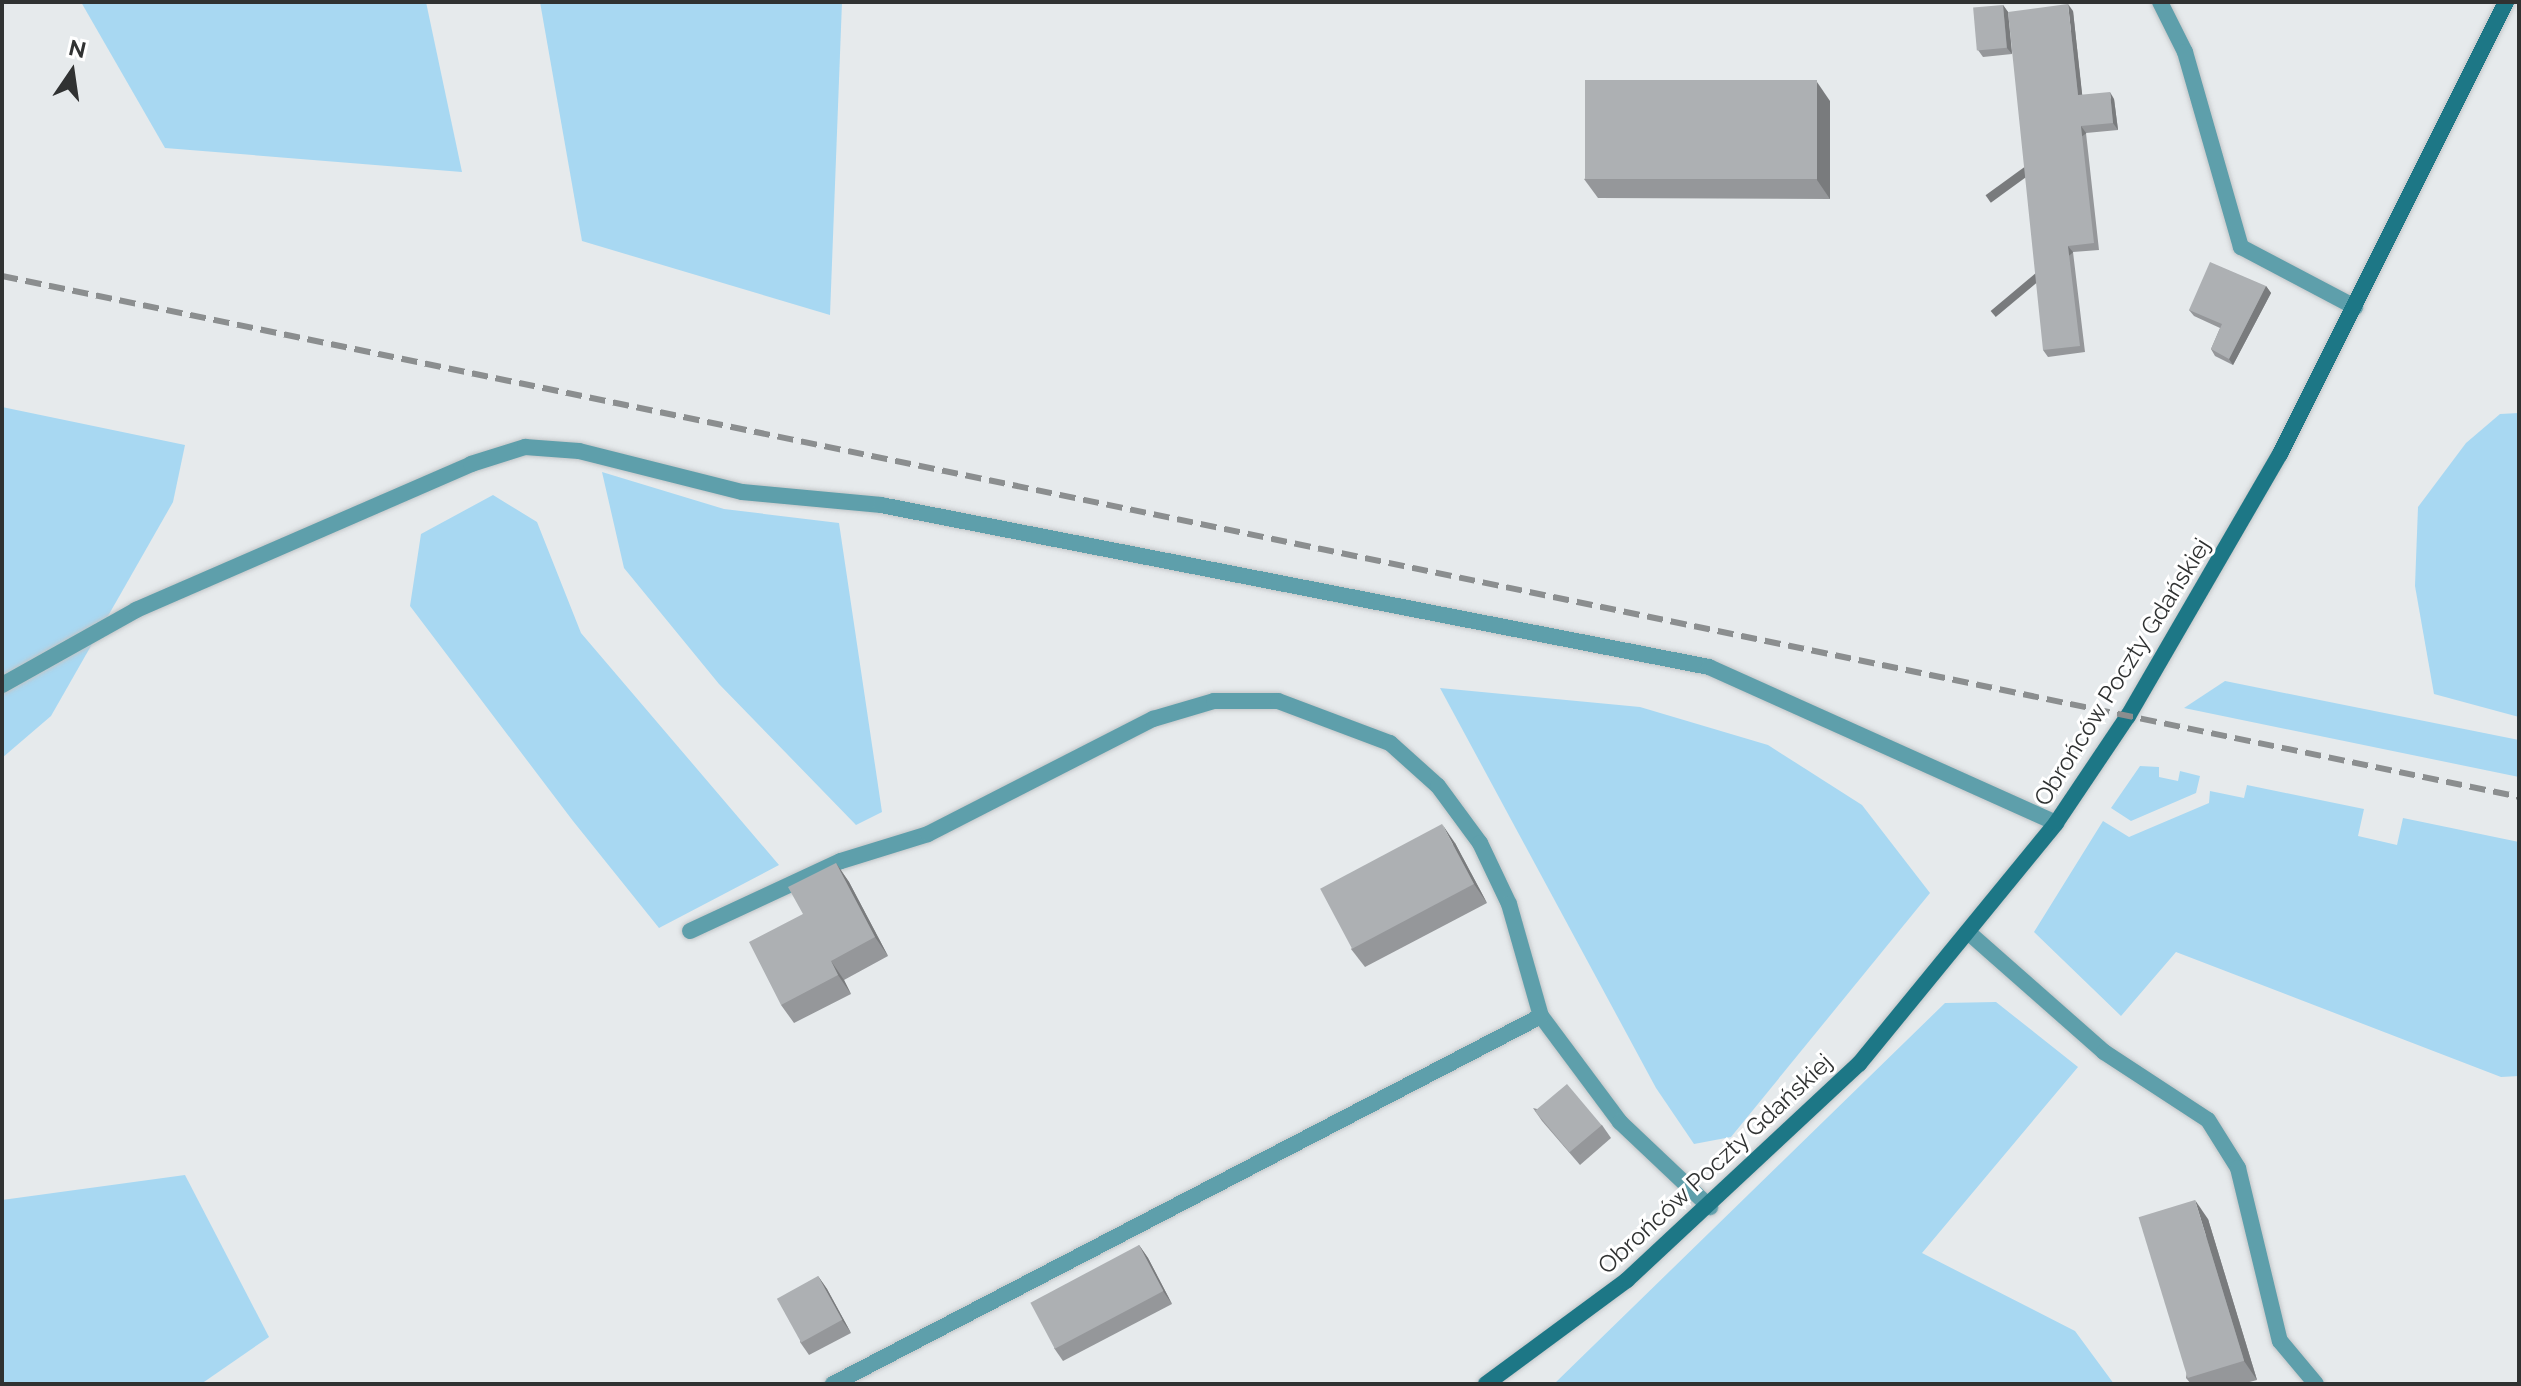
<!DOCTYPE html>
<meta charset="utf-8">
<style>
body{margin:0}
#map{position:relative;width:2521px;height:1386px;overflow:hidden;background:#e6eaec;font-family:Raleway,sans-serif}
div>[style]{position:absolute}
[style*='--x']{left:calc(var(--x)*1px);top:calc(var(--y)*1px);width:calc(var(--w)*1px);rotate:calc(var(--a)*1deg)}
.green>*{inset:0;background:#a8d8f2}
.roads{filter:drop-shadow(0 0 2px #c2c5c7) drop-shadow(0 0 2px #c2c5c7)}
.service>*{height:16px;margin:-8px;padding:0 8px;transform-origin:8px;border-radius:8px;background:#5e9fab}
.secondary>*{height:16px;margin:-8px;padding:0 8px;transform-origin:8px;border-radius:8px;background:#1d7786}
.rail>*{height:6px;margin-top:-3px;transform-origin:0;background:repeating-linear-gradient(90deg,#8b8e8f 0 16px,transparent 0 24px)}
.wall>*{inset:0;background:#95979a}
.shaded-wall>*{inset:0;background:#797b7d;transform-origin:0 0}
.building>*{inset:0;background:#adb0b3;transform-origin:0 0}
span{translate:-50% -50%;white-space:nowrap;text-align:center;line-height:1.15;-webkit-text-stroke:6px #fff;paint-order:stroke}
.street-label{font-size:24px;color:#303232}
.frame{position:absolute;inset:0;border:4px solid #303232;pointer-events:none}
.north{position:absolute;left:32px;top:32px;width:80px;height:80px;-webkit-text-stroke:6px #fff;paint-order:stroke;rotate:13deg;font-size:22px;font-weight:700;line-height:32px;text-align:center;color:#303232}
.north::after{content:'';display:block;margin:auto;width:28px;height:36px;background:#303232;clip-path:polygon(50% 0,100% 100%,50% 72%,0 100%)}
</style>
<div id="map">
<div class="green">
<div style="clip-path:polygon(81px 2px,426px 2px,462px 172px,165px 148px)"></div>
<div style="clip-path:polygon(540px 2px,842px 2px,830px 315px,582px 241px)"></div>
<div style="clip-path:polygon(2px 407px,185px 445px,173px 502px,51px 716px,2px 758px)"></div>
<div style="clip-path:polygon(2519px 413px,2519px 717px,2434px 694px,2415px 586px,2418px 507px,2466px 443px,2500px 414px)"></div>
<div style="clip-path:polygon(602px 472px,724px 509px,839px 523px,882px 812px,856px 825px,719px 684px,624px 568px)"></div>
<div style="clip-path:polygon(493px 495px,537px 522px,581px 633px,779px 865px,659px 928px,573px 821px,410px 606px,421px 534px)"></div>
<div style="clip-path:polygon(2225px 681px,2519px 740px,2519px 777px,2184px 708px)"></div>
<div style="clip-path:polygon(1440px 688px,1640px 707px,1768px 745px,1862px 805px,1930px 893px,1731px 1137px,1694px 1144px,1656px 1088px)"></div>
<div style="clip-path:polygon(2140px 766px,2159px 767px,2159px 777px,2178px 781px,2180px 771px,2200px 776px,2196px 793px,2131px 821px,2111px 808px)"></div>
<div style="clip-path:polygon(2247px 785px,2364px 809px,2358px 836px,2397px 845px,2403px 818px,2519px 842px,2519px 1076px,2501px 1077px,2176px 952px,2121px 1016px,2034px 932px,2103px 821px,2129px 837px,2209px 803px,2210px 791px,2244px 798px)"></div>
<div style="clip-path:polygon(1996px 1002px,2078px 1067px,1922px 1253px,2075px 1331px,2114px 1384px,1554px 1384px,1945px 1003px)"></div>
<div style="clip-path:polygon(185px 1175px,269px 1337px,201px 1384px,2px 1384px,2px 1200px)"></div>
</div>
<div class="roads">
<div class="service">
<div style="--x:2160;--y:2;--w:56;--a:63.4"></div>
<div style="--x:2185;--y:52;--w:203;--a:74"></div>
<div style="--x:2241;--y:247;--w:129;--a:27.8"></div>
<div style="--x:2;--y:685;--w:154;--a:-29.2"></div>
<div style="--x:136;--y:610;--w:365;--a:-23.5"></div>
<div style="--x:471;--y:464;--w:57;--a:-17.5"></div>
<div style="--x:525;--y:447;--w:54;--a:4.2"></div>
<div style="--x:579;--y:451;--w:168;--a:14.1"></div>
<div style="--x:742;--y:492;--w:140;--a:5.3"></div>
<div style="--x:881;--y:505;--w:844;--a:11.07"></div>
<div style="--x:1709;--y:667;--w:380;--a:24.2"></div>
<div style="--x:690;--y:931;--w:166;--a:-24.9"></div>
<div style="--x:841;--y:861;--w:91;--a:-17.2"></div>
<div style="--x:928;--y:834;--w:253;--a:-27.1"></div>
<div style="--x:1153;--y:719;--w:64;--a:-16.4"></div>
<div style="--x:1214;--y:701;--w:64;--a:0"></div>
<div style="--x:1278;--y:701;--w:120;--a:20.6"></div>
<div style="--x:1390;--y:743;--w:64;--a:41.9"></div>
<div style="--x:1438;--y:786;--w:71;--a:53.6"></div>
<div style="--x:1480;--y:843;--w:68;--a:64.6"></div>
<div style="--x:1509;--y:904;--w:116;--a:74.1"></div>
<div style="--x:1541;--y:1016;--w:132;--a:53.3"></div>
<div style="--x:1620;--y:1122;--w:124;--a:43.4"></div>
<div style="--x:1968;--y:932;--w:181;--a:41.4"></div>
<div style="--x:2104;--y:1052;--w:124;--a:33.2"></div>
<div style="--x:2208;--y:1120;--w:57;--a:58"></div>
<div style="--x:2238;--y:1168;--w:178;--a:76.4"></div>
<div style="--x:2280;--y:1341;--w:56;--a:50.1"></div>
<div style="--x:833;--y:1384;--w:798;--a:-27.46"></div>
</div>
<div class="secondary">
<div style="--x:1486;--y:1384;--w:175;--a:-36.4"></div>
<div style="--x:1627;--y:1280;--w:317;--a:-43"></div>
<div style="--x:1859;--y:1064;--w:311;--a:-50.7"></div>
<div style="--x:2056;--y:823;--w:129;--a:-56.1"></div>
<div style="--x:2128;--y:716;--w:303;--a:-59.9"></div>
<div style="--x:2280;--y:454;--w:505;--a:-63.43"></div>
</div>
</div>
<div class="rail">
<div style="--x:2;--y:276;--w:2570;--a:11.69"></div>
</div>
<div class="wall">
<div style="clip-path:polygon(2003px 5px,2008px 12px,2012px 54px,1983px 57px,1978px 50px)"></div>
<div style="clip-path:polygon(2073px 11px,2082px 95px,2114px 99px,2118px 130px,2086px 133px,2099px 250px,2073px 252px,2085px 352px,2048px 357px,2043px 350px)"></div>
<div style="clip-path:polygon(1830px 101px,1830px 199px,1598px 198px,1584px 179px)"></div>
<div style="clip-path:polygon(2266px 286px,2271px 293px,2233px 365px,2215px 356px,2211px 349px,2220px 328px,2194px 316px,2189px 310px)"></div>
<div style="clip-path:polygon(1455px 843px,1487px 903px,1365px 967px,1351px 949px)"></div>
<div style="clip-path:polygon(836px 863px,849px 882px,888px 956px,844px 980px,851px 994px,794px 1023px,781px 1005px,803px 914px)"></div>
<div style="clip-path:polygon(1533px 1108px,1602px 1125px,1611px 1138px,1580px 1165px,1542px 1121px)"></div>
<div style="clip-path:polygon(2208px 1219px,2257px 1380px,2242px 1384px,2191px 1384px,2186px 1378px)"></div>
<div style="clip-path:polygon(1139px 1245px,1148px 1258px,1172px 1304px,1063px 1361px,1054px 1348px)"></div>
<div style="clip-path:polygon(818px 1276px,827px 1289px,851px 1333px,809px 1355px,800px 1342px)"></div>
</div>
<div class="shaded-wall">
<div style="clip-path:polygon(2068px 4px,2073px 11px,2083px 102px,2078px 95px)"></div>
<div style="clip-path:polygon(2003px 5px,2008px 12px,2012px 54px,2007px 48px)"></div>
<div style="clip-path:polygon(1817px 82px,1830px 101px,1830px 199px,1817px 180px)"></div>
<div style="clip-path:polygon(2110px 92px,2114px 99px,2118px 130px,2113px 123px)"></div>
<div style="left:2081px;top:126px;width:9px;height:118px;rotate:54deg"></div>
<div style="left:2068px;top:246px;width:8px;height:101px;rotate:50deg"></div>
<div style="clip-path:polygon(2266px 286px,2271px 293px,2233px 365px,2229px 359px)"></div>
<div style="clip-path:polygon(1442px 824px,1455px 843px,1487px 903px,1474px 884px)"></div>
<div style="clip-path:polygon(836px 863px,849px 882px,888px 956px,875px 937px)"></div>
<div style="clip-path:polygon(831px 961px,844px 980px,851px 994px,838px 975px)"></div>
<div style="clip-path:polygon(2195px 1200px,2208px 1219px,2257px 1380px,2244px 1361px)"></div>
<div style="clip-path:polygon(1139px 1245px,1148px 1258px,1172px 1304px,1163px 1291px)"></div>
<div style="clip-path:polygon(818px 1276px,827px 1289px,851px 1333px,842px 1320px)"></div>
</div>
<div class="building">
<div style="clip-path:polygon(2068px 4px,2078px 95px,2110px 92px,2113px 123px,2081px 126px,2094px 243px,2068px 246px,2080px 346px,2043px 350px,2008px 12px)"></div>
<div style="left:2003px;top:5px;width:43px;height:30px;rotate:85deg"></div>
<div style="left:1585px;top:80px;width:232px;height:99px"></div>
<div style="clip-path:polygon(2210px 262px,2266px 286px,2229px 359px,2211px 349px,2222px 324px,2189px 310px)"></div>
<div style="left:1442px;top:824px;width:68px;height:138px;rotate:62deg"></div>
<div style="clip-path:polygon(836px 863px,875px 937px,831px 961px,838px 975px,781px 1005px,749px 942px,803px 914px,788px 887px)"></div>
<div style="left:1567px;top:1084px;width:54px;height:42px;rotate:50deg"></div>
<div style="left:2195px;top:1200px;width:168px;height:59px;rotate:73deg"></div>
<div style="left:1139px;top:1245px;width:52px;height:123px;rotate:62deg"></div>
<div style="left:818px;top:1276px;width:50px;height:47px;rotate:61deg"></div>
</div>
<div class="street-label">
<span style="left:2122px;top:672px;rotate:-58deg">Obrońców Poczty Gdańskiej</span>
<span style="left:1715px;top:1164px;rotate:-43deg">Obrońców Poczty Gdańskiej</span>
</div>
<div class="frame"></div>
<div class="north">N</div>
</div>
